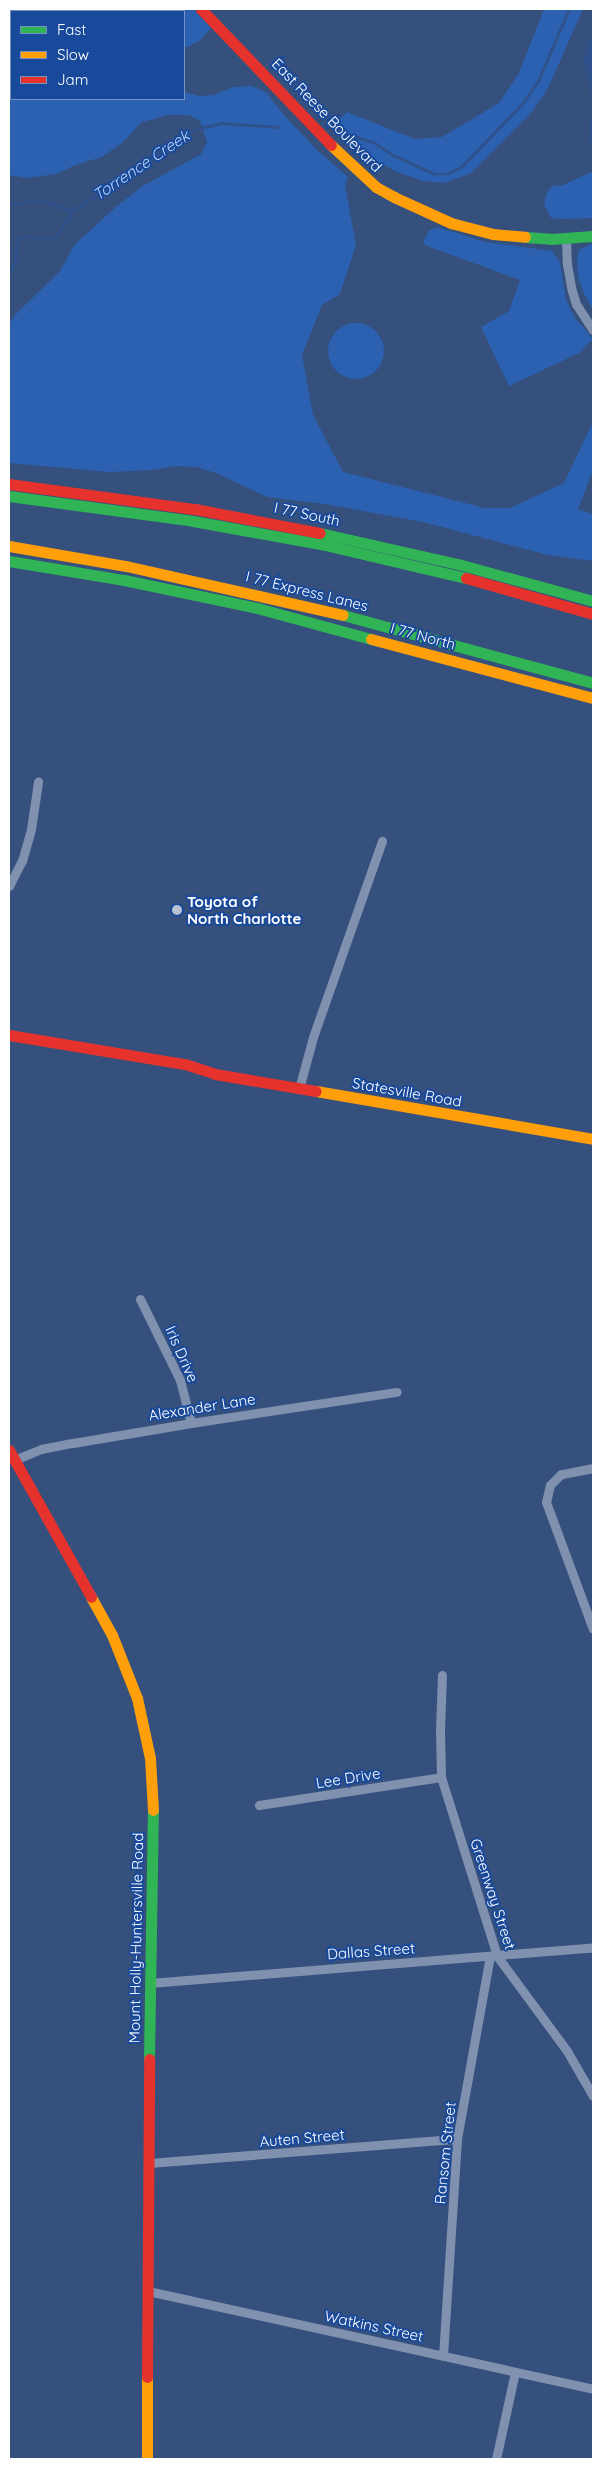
<!DOCTYPE html>
<style>
body{margin:0}
#map{position:relative;width:602px;height:2468px;overflow:hidden;background:#35507d;font-family:Quicksand,sans-serif}
div>[style]{position:absolute}
[style*='--x']{left:calc(var(--x)*1px);top:calc(var(--y)*1px);width:calc(var(--w)*1px);rotate:calc(var(--a)*1deg)}
.green>*{inset:0;background:#2c60b0}
.round{border-radius:50%}
.water>*{inset:0;background:#30528c}
.stream>*{height:2.5px;margin:-1.25px;padding:0 1.25px;transform-origin:1.25px;border-radius:1.25px;background:#30528c}
.street>*{height:9px;margin:-4.5px;padding:0 4.5px;transform-origin:4.5px;border-radius:4.5px;background:#8091af}
.fast>*{height:11px;margin:-5.5px;padding:0 5.5px;transform-origin:5.5px;border-radius:5.5px;background:#30b455}
.slow>*{height:11px;margin:-5.5px;padding:0 5.5px;transform-origin:5.5px;border-radius:5.5px;background:#ff9f0a}
.jam>*{height:11px;margin:-5.5px;padding:0 5.5px;transform-origin:5.5px;border-radius:5.5px;background:#e5322d}
.dots>*{width:14px;height:14px;translate:-50% -50%;box-sizing:border-box;border:2px solid #18499a;border-radius:50%}
span{translate:-50% -50%;white-space:nowrap;text-align:center;line-height:1.15;-webkit-text-stroke:4px #18499a;paint-order:stroke}
.street-label{font-size:15px;color:#fff}
.poi-label{font-size:15px;color:#fff;font-weight:700}
.left{translate:0 -50%;text-align:left}
.water-label{font-size:16px;color:#bad3f8;font-style:italic}
.frame{position:absolute;inset:0;border:10px solid #fff;pointer-events:none}
.legend{position:absolute;left:10px;top:10px;width:175px;height:90px;box-sizing:border-box;background:#18499a;border:1px solid #7492c2;margin:0;padding:6px 9px;list-style:none;font-size:15px;color:#fff}
.legend li{display:flex;align-items:center;gap:10px;height:25px}
.legend b{width:25px;border:1px solid #7492c2}
</style>
<div id="map">
<div class="green">
<div style="clip-path:polygon(115px 9px,193px 9px,211px 28px,199px 41px,188px 47px,184px 46px,184px 11px,119px 11px)"></div>
<div style="clip-path:polygon(544px 9px,583px 9px,548px 88px,531px 113px,471px 173px,445px 183px,424px 181px,397px 172px,377px 161px,335px 123px,347px 112px,415px 139px,442px 137px,499px 103px,519px 73px)"></div>
<div style="clip-path:polygon(9px 65px,11px 66px,11px 99px,184px 99px,184px 92px,199px 96px,214px 95px,233px 87px,252px 86px,267px 93px,283px 114px,318px 151px,348px 177px,345px 185px,356px 245px,340px 294px,322px 305px,302px 355px,313px 415px,343px 472px,485px 508px,510px 508px,564px 483px,593px 422px,593px 470px,578px 509px,593px 514px,593px 561px,548px 555px,423px 522px,325px 504px,267px 497px,216px 473px,196px 467px,175px 466px,152px 470px,110px 472px,9px 463px,9px 324px,15px 315px,60px 271px,75px 244px,94px 227px,117px 206px,143px 186px,201px 154px,207px 142px,200px 121px,189px 115px,169px 115px,142px 122px,122px 143px,102px 157px,75px 165px,57px 174px,26px 178px,9px 175px)"></div>
<div style="clip-path:polygon(593px 171px,593px 218px,557px 219px,550px 217px,544px 204px,547px 192px,553px 186px,563px 185px)"></div>
<div style="clip-path:polygon(437px 227px,485px 242px,552px 251px,560px 262px,566px 300px,575px 318px,593px 339px,579px 353px,509px 386px,481px 327px,509px 311px,520px 280px,427px 246px,423px 242px,426px 236px,430px 230px)"></div>
<div style="clip-path:polygon(593px 243px,593px 310px,584px 294px,578px 276px,577px 257px,579px 250px)"></div>
<div class="round" style="left:328px;top:323px;width:56px;height:56px"></div>
</div>
<div class="water">
<div style="clip-path:polygon(593px 31px,593px 154px,589px 140px,592px 107px,591px 91px,583px 59px)"></div>
</div>
<div class="stream">
<div style="--x:354;--y:136;--w:22;--a:18"></div>
<div style="--x:375;--y:143;--w:22;--a:34"></div>
<div style="--x:393;--y:155;--w:46;--a:24.3"></div>
<div style="--x:435;--y:174;--w:12;--a:0"></div>
<div style="--x:447;--y:174;--w:16;--a:-27"></div>
<div style="--x:461;--y:167;--w:88;--a:-45.9"></div>
<div style="--x:522;--y:104;--w:28;--a:-55"></div>
<div style="--x:538;--y:81;--w:78;--a:-66.7"></div>
<div style="--x:9;--y:202;--w:4;--a:27"></div>
<div style="--x:13;--y:204;--w:27;--a:-8"></div>
<div style="--x:40;--y:200;--w:34;--a:19"></div>
<div style="--x:72;--y:211;--w:149;--a:-33.5"></div>
<div style="--x:196;--y:129;--w:26;--a:-13"></div>
<div style="--x:221;--y:123;--w:57;--a:4"></div>
<div style="--x:9;--y:273;--w:13;--a:-61"></div>
<div style="--x:15;--y:262;--w:15;--a:-86"></div>
<div style="--x:16;--y:247;--w:8;--a:-67"></div>
<div style="--x:19;--y:240;--w:9;--a:-27"></div>
<div style="--x:27;--y:236;--w:22;--a:8"></div>
<div style="--x:49;--y:239;--w:8;--a:-23"></div>
<div style="--x:56;--y:236;--w:30;--a:-57"></div>
</div>
<div class="street">
<div style="--x:566;--y:239;--w:25;--a:88"></div>
<div style="--x:567;--y:264;--w:27;--a:80"></div>
<div style="--x:572;--y:291;--w:14;--a:73"></div>
<div style="--x:576;--y:304;--w:31;--a:57"></div>
<div style="--x:9;--y:886;--w:28;--a:-63"></div>
<div style="--x:22;--y:861;--w:33;--a:-74"></div>
<div style="--x:31;--y:829;--w:48;--a:-81.5"></div>
<div style="--x:299;--y:1089;--w:54;--a:-74.9"></div>
<div style="--x:313;--y:1037;--w:208;--a:-70.6"></div>
<div style="--x:140;--y:1299;--w:90;--a:63.7"></div>
<div style="--x:180;--y:1380;--w:44;--a:75.7"></div>
<div style="--x:14;--y:1460;--w:29;--a:-22"></div>
<div style="--x:41;--y:1449;--w:33;--a:-11"></div>
<div style="--x:73;--y:1443;--w:120;--a:-9.6"></div>
<div style="--x:191;--y:1423;--w:208;--a:-8.6"></div>
<div style="--x:593;--y:1468;--w:33;--a:169"></div>
<div style="--x:561;--y:1474;--w:16;--a:135"></div>
<div style="--x:550;--y:1485;--w:17;--a:103"></div>
<div style="--x:546;--y:1502;--w:135;--a:69.7"></div>
<div style="--x:442;--y:1675;--w:54;--a:92.1"></div>
<div style="--x:440;--y:1729;--w:48;--a:88.8"></div>
<div style="--x:441;--y:1777;--w:188;--a:72.6"></div>
<div style="--x:497;--y:1956;--w:118;--a:53.6"></div>
<div style="--x:567;--y:2051;--w:52;--a:60"></div>
<div style="--x:259;--y:1805;--w:184;--a:-8.7"></div>
<div style="--x:150;--y:1983;--w:444;--a:-4.6"></div>
<div style="--x:149;--y:2163;--w:309;--a:-4.5"></div>
<div style="--x:148;--y:2291;--w:456;--a:12.4"></div>
<div style="--x:443;--y:2356;--w:217;--a:-86.3"></div>
<div style="--x:457;--y:2139;--w:186;--a:-79.8"></div>
<div style="--x:496;--y:2459;--w:89;--a:-77.7"></div>
</div>
<div class="fast">
<div style="--x:525;--y:237;--w:26;--a:4"></div>
<div style="--x:551;--y:239;--w:42;--a:-4.1"></div>
<div style="--x:9;--y:496;--w:186;--a:7.7"></div>
<div style="--x:193;--y:521;--w:134;--a:10.3"></div>
<div style="--x:325;--y:545;--w:145;--a:13.2"></div>
<div style="--x:320;--y:533;--w:141;--a:12.7"></div>
<div style="--x:458;--y:564;--w:140;--a:15.3"></div>
<div style="--x:9;--y:561;--w:117;--a:9.4"></div>
<div style="--x:124;--y:580;--w:136;--a:11.9"></div>
<div style="--x:257;--y:608;--w:118;--a:15.2"></div>
<div style="--x:343;--y:615;--w:259;--a:15.2"></div>
<div style="--x:149;--y:2059;--w:249;--a:-89.1"></div>
</div>
<div class="slow">
<div style="--x:331;--y:145;--w:62;--a:43"></div>
<div style="--x:376;--y:187;--w:21;--a:29"></div>
<div style="--x:394;--y:197;--w:63;--a:24.5"></div>
<div style="--x:451;--y:223;--w:43;--a:14.7"></div>
<div style="--x:493;--y:234;--w:32;--a:5"></div>
<div style="--x:9;--y:546;--w:119;--a:9.7"></div>
<div style="--x:126;--y:566;--w:222;--a:12.7"></div>
<div style="--x:371;--y:639;--w:230;--a:14.9"></div>
<div style="--x:316;--y:1091;--w:281;--a:9.8"></div>
<div style="--x:91;--y:1597;--w:43;--a:61.1"></div>
<div style="--x:112;--y:1635;--w:68;--a:68.4"></div>
<div style="--x:137;--y:1698;--w:61;--a:77.8"></div>
<div style="--x:150;--y:1758;--w:52;--a:86.7"></div>
<div style="--x:147;--y:2459;--w:82;--a:-90"></div>
</div>
<div class="jam">
<div style="--x:201;--y:9;--w:188;--a:46.3"></div>
<div style="--x:9;--y:484;--w:188;--a:7.7"></div>
<div style="--x:195;--y:509;--w:127;--a:10.9"></div>
<div style="--x:466;--y:578;--w:132;--a:15.8"></div>
<div style="--x:9;--y:1035;--w:178;--a:9.4"></div>
<div style="--x:185;--y:1064;--w:32;--a:18"></div>
<div style="--x:215;--y:1074;--w:102;--a:9.6"></div>
<div style="--x:9;--y:1450;--w:168;--a:60.8"></div>
<div style="--x:147;--y:2377;--w:318;--a:-89.6"></div>
</div>
<div class="dots">
<div style="left:177px;top:910px;background:#b8c2d2"></div>
</div>
<div class="street-label">
<span style="left:327px;top:115px;rotate:46deg">East Reese Boulevard</span>
<span style="left:307px;top:514px;rotate:12deg">I 77 South</span>
<span style="left:307px;top:591px;rotate:14deg">I 77 Express Lanes</span>
<span style="left:423px;top:636px;rotate:15deg">I 77 North</span>
<span style="left:407px;top:1092px;rotate:10deg">Statesville Road</span>
<span style="left:182px;top:1354px;rotate:66deg">Iris Drive</span>
<span style="left:202px;top:1407px;rotate:-9deg">Alexander Lane</span>
<span style="left:348px;top:1778px;rotate:-9deg">Lee Drive</span>
<span style="left:493px;top:1894px;rotate:72deg">Greenway Street</span>
<span style="left:136px;top:1938px;rotate:-89deg">Mount Holly-Huntersville Road</span>
<span style="left:371px;top:1951px;rotate:-4deg">Dallas Street</span>
<span style="left:302px;top:2138px;rotate:-5deg">Auten Street</span>
<span style="left:445px;top:2153px;rotate:-84deg">Ransom Street</span>
<span style="left:374px;top:2326px;rotate:12deg">Watkins Street</span>
</div>
<div class="poi-label">
<span class="left" style="left:187px;top:910px">Toyota of<br>North Charlotte</span>
</div>
<div class="water-label">
<span style="left:141px;top:165px;rotate:-34deg">Torrence Creek</span>
</div>
<div class="frame"></div>
<ul class="legend">
<li><b style="height:6px;background:#30b455"></b>Fast</li>
<li><b style="height:6px;background:#ff9f0a"></b>Slow</li>
<li><b style="height:6px;background:#e5322d"></b>Jam</li>
</ul>
</div>
